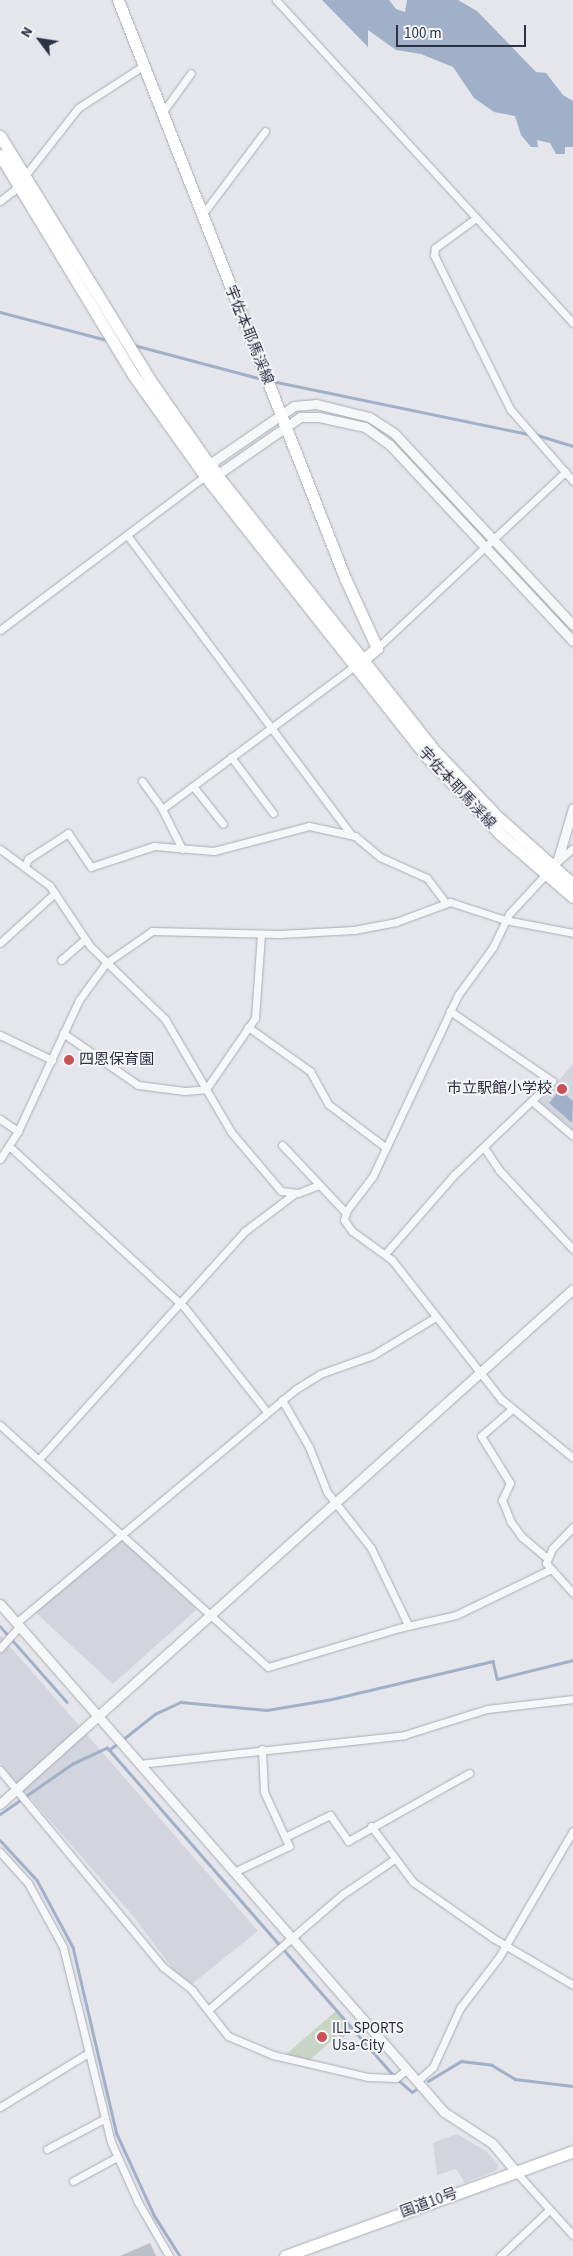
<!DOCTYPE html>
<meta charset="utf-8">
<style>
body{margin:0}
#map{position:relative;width:573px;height:2256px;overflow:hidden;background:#e4e6eb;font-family:"Source Sans 3","Noto Sans JP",sans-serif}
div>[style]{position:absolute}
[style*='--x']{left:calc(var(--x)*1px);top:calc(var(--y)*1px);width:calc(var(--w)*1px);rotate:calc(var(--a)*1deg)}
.built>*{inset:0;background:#d2d5dd}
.green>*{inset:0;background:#c8d5c5}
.water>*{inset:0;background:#a1b0c9}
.stream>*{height:2.5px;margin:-1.25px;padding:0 1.25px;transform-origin:1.25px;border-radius:1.25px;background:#a1b0c9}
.building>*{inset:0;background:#bbbfc8}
.roads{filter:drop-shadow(0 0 1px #a9acb5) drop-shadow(0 0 1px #a9acb5)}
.minor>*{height:7px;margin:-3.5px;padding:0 3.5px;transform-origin:3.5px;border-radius:3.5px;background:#f6f7f9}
.tertiary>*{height:9px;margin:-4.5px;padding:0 4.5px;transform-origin:4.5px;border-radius:4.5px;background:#f6f7f9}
.primary>*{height:11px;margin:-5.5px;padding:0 5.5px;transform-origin:5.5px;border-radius:5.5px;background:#fff}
.trunk>*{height:11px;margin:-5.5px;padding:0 5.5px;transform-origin:5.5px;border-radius:5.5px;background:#fff}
.dots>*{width:14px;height:14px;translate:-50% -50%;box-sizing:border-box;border:2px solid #f4f5f8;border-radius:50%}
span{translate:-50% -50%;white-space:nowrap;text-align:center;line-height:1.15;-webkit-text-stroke:4px #f4f5f8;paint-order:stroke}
.street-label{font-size:15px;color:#2c3243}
.poi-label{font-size:15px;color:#2c3243}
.left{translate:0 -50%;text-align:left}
.right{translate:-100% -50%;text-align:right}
.north{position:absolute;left:15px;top:15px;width:50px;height:50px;-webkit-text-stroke:4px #f4f5f8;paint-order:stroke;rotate:301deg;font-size:14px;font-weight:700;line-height:20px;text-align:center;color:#2c3243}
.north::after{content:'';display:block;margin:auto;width:18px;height:22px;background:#2c3243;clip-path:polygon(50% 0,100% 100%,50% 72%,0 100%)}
.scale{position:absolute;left:396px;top:25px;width:130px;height:22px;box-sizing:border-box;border:2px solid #2c3243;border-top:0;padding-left:6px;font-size:15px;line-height:18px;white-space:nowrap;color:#2c3243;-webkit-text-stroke:4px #f4f5f8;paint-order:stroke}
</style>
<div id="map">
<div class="built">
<div style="clip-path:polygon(573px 1064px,573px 1130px,540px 1102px)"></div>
<div style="clip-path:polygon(122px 1540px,197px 1609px,113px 1684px,35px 1612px)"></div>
<div style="clip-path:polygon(0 1635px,258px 1931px,192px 1984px,176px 1973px,133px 1916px,0 1763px)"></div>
<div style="clip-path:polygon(457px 2134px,486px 2151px,498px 2164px,497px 2170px,465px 2183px,456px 2169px,437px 2175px,433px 2143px)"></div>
</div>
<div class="green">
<div style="clip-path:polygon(336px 2011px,352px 2029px,342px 2039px,338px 2035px,310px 2060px,285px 2055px)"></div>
</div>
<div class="water">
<div style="clip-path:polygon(322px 0,389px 0,396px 9px,405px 12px,407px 0,458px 0,477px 11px,536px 72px,546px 73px,563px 95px,573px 101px,573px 147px,565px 147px,565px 154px,556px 154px,550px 143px,537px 140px,538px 147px,531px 147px,521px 135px,515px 116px,494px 112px,474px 98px,453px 67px,421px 54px,396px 50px,368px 30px,368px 47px)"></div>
<div style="clip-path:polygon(560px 1090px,573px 1101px,572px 1123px,549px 1103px)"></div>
</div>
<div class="stream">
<div style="--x:0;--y:312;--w:111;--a:14.7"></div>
<div style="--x:134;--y:345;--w:132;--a:14.9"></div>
<div style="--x:272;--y:381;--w:262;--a:11.7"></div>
<div style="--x:534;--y:434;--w:41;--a:17.1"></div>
<div style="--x:0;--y:1626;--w:101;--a:48.6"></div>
<div style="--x:122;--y:1740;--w:42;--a:-38.2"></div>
<div style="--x:155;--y:1714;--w:29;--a:-25"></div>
<div style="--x:181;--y:1702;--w:86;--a:5.3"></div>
<div style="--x:267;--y:1710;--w:66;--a:-9.6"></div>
<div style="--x:332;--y:1699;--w:165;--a:-13.3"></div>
<div style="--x:493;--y:1661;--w:18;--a:77"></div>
<div style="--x:497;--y:1679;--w:78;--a:-14"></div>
<div style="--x:107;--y:1747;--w:439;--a:48.9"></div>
<div style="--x:396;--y:2078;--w:21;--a:41"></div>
<div style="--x:412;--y:2092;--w:4;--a:-34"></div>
<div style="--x:109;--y:1750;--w:11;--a:-38"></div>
<div style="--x:0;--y:1814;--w:88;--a:-34.8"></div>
<div style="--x:72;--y:1764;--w:38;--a:-25"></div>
<div style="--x:0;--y:1840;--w:54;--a:47.2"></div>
<div style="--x:37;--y:1880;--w:76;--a:61.8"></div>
<div style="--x:73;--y:1947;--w:192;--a:76.8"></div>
<div style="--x:117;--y:2134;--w:89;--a:65.4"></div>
<div style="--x:154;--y:2215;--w:49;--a:57.6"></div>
<div style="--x:428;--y:2081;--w:39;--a:-31"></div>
<div style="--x:461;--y:2061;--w:31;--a:7"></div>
<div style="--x:492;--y:2065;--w:27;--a:31"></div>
<div style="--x:515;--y:2079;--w:58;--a:6.9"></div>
</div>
<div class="building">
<div style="clip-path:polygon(150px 2243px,156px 2256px,120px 2256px)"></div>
</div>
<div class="roads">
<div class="minor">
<div style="--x:276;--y:0;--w:439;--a:47.4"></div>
<div style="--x:162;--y:113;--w:49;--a:-54.1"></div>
<div style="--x:0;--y:201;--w:16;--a:-38"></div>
<div style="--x:13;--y:191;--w:105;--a:-51.9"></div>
<div style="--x:78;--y:108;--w:77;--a:-32.9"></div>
<div style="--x:202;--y:215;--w:105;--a:-53.1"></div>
<div style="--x:476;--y:218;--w:51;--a:143.8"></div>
<div style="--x:435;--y:248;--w:7;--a:98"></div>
<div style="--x:434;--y:255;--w:172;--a:63.7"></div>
<div style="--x:510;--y:409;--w:96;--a:48.8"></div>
<div style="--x:127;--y:535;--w:372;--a:53.2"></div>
<div style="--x:0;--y:630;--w:260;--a:-36.9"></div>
<div style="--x:377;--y:648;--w:258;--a:-43.1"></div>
<div style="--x:231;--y:757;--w:70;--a:53.1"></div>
<div style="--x:142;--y:781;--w:34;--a:54"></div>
<div style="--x:162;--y:809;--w:45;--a:63.4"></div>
<div style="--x:193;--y:786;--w:48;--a:51.7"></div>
<div style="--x:162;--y:809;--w:238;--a:-36.6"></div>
<div style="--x:0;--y:849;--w:62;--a:36.5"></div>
<div style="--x:50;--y:886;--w:72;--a:56.3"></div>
<div style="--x:90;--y:946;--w:105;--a:44.2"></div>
<div style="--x:165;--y:1019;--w:131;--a:59.7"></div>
<div style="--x:231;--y:1132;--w:77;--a:49.7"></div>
<div style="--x:281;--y:1191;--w:17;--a:7"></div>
<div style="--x:298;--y:1193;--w:22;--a:-21"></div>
<div style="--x:557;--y:862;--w:21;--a:-41"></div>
<div style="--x:25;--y:866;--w:8;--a:-67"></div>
<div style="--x:28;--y:859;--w:48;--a:-33"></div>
<div style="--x:68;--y:833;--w:41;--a:55.9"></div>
<div style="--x:91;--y:867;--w:66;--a:-18.4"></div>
<div style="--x:154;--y:846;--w:60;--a:4.8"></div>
<div style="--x:214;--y:851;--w:98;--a:-14.7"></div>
<div style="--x:309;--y:826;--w:47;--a:12.3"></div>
<div style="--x:355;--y:836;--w:33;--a:40"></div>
<div style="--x:380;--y:857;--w:51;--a:24.1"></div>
<div style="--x:427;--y:878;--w:31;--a:53"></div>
<div style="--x:546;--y:874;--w:54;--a:132.8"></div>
<div style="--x:509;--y:914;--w:37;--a:116"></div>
<div style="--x:493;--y:947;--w:59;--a:126.1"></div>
<div style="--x:458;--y:995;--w:200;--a:115.2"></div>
<div style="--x:373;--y:1176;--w:43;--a:127.4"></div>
<div style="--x:347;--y:1210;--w:10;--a:107"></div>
<div style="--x:344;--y:1220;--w:14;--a:54"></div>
<div style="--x:352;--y:1231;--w:49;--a:35.9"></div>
<div style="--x:392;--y:1260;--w:177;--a:51.9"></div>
<div style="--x:501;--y:1399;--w:93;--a:39.3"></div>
<div style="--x:0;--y:943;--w:74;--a:-42.3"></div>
<div style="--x:61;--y:960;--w:32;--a:-41"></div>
<div style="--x:248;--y:1027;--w:76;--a:35.4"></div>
<div style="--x:310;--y:1071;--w:38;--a:61"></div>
<div style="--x:328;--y:1104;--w:71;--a:37"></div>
<div style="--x:63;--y:1033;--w:91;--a:34.7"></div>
<div style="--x:138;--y:1085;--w:47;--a:7.3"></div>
<div style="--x:185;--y:1091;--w:21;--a:-5"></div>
<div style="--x:206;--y:1089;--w:86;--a:-55.4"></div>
<div style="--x:255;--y:1018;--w:84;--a:-85.9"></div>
<div style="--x:0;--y:1035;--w:58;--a:25.7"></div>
<div style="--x:533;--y:1102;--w:52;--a:40.4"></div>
<div style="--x:0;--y:1119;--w:22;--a:34"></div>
<div style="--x:282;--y:1145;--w:93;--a:46.7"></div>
<div style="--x:9;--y:1146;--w:239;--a:42.6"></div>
<div style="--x:185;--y:1308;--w:132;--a:51.7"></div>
<div style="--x:485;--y:1149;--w:25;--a:56"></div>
<div style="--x:499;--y:1170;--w:108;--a:46.9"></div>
<div style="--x:0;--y:1159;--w:33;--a:-57"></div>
<div style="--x:18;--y:1131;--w:145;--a:-65"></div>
<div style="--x:79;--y:1000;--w:46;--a:-53.9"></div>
<div style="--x:106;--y:963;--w:56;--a:-34.8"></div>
<div style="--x:152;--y:931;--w:128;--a:1.3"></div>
<div style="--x:280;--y:934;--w:74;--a:-3.1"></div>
<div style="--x:354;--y:930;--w:43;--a:-10.8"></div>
<div style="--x:396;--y:922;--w:58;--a:-20.3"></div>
<div style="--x:450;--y:902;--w:58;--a:18.1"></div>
<div style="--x:505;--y:920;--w:69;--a:10.8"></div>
<div style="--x:385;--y:1254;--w:105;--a:-48.9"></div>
<div style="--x:454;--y:1175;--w:136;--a:-43.8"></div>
<div style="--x:552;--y:1081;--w:124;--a:-145.5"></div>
<div style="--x:282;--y:1400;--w:54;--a:60.1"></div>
<div style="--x:309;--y:1447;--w:48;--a:68.2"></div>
<div style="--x:327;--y:1492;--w:71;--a:51.8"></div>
<div style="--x:371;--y:1548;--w:85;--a:64.3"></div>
<div style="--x:512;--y:1409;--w:41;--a:138.9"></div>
<div style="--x:481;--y:1436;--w:55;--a:58.3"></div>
<div style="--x:510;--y:1483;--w:19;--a:115"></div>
<div style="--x:502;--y:1500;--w:24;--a:68"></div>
<div style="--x:511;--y:1522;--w:19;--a:54"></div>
<div style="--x:522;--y:1537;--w:33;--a:40"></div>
<div style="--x:0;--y:1425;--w:361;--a:42.1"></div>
<div style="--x:268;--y:1667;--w:137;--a:-16.6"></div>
<div style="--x:399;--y:1628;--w:58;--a:-12.8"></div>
<div style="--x:456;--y:1615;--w:103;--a:-25.8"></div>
<div style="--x:39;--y:1459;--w:307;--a:-47.9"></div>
<div style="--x:245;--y:1231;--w:61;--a:-37.1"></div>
<div style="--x:573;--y:1527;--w:30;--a:134"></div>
<div style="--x:552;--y:1549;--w:15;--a:113"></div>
<div style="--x:546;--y:1563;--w:40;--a:48"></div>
<div style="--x:16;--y:1623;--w:365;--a:-39.9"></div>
<div style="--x:296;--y:1389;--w:28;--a:-32"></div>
<div style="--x:320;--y:1374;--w:56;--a:-19.7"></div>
<div style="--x:373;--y:1355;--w:71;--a:-31.2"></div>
<div style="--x:0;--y:1648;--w:28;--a:-48"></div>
<div style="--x:139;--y:1764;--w:267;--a:-6.2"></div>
<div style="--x:404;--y:1735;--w:87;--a:-17.4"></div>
<div style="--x:487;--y:1709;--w:87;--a:-6.6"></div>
<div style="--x:0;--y:1770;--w:256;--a:50.4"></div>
<div style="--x:163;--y:1967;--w:37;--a:38"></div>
<div style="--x:192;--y:1990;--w:58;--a:52"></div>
<div style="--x:228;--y:2036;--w:49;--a:22.9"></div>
<div style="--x:273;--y:2055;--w:98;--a:13"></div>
<div style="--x:368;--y:2077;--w:28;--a:2"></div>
<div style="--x:396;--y:2078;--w:14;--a:-39"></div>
<div style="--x:371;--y:1826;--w:70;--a:53.1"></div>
<div style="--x:413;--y:1882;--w:98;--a:35"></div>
<div style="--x:493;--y:1938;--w:93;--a:30.4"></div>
<div style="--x:285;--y:1837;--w:50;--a:-26.1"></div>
<div style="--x:330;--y:1815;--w:32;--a:55"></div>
<div style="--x:348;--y:1841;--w:139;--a:-29.3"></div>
<div style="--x:0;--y:1852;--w:42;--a:47.9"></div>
<div style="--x:28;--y:1883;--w:73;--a:61.3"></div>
<div style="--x:63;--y:1947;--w:201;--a:76.2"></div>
<div style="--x:111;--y:2142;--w:66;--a:65.8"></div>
<div style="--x:138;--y:2202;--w:62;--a:60.1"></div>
<div style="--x:234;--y:1872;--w:61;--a:-25.3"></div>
<div style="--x:289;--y:1846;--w:60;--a:-114.8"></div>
<div style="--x:264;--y:1792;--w:43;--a:-92.7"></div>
<div style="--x:208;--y:2010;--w:178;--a:-40.7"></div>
<div style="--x:343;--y:1894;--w:60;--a:-34.2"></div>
<div style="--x:417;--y:2081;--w:21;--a:-41"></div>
<div style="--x:433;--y:2067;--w:65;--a:-65.4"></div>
<div style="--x:460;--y:2008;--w:64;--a:-52.6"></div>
<div style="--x:499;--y:1957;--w:146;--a:-59.6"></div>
<div style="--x:0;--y:2107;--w:103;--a:-31.5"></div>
<div style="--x:47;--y:2149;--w:64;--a:-27.8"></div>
<div style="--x:516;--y:2172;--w:85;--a:47.9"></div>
<div style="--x:73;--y:2181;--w:50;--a:-28.6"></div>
<div style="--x:500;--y:2256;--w:67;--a:-43.2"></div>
</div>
<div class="tertiary">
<div style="--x:573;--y:625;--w:262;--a:-133"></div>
<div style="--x:394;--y:433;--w:30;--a:-147"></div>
<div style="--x:369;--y:417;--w:55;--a:-166.2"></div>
<div style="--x:316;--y:404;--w:22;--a:175"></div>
<div style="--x:294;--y:406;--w:97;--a:145.5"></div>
<div style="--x:214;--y:461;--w:9;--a:96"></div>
<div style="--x:213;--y:470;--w:8;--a:14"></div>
<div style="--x:221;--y:472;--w:96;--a:-34.8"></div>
<div style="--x:300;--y:417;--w:19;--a:0"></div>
<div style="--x:319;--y:417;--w:47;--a:12.3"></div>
<div style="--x:365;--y:427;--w:31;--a:36"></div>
<div style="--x:390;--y:445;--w:268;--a:47"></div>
<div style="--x:549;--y:870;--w:14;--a:-51"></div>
<div style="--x:558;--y:859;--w:53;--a:-73.6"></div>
<div style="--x:0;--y:1604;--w:675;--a:48.85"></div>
<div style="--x:444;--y:2112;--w:57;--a:32.9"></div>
<div style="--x:492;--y:2143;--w:38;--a:50"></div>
<div style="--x:0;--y:1804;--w:770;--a:-41.95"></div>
</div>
<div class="primary">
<div style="--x:118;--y:0;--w:621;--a:68.56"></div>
<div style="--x:345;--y:578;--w:77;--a:65.4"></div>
<div style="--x:377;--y:648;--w:26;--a:140"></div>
<div style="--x:0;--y:136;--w:286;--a:58.4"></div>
<div style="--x:150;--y:380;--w:110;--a:55"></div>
<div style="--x:213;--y:470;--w:360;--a:51.7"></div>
<div style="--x:436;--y:752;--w:90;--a:46.4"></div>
<div style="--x:498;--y:817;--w:101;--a:41.8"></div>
<div style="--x:0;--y:155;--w:258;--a:58.8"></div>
<div style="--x:134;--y:376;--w:123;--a:54.6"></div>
<div style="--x:205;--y:476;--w:358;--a:51.7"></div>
<div style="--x:427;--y:757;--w:106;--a:46.5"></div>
<div style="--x:500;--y:834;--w:96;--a:40.8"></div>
</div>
<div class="trunk">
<div style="--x:285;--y:2256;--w:307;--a:-20"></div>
</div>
</div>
<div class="dots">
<div style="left:69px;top:1060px;background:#c95055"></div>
<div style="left:562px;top:1089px;background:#c95055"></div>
<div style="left:322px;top:2037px;background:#c95055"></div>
</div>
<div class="street-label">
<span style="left:249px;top:335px;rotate:68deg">宇佐本耶馬渓線</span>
<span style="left:457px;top:788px;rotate:47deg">宇佐本耶馬渓線</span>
<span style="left:429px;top:2203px;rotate:-20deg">国道10号</span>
</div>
<div class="poi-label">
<span class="left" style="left:79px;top:1060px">四恩保育園</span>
<span class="right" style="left:552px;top:1089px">市立駅館小学校</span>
<span class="left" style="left:332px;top:2037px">ILL SPORTS<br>Usa-City</span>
</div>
<div class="north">N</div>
<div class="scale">100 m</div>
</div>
